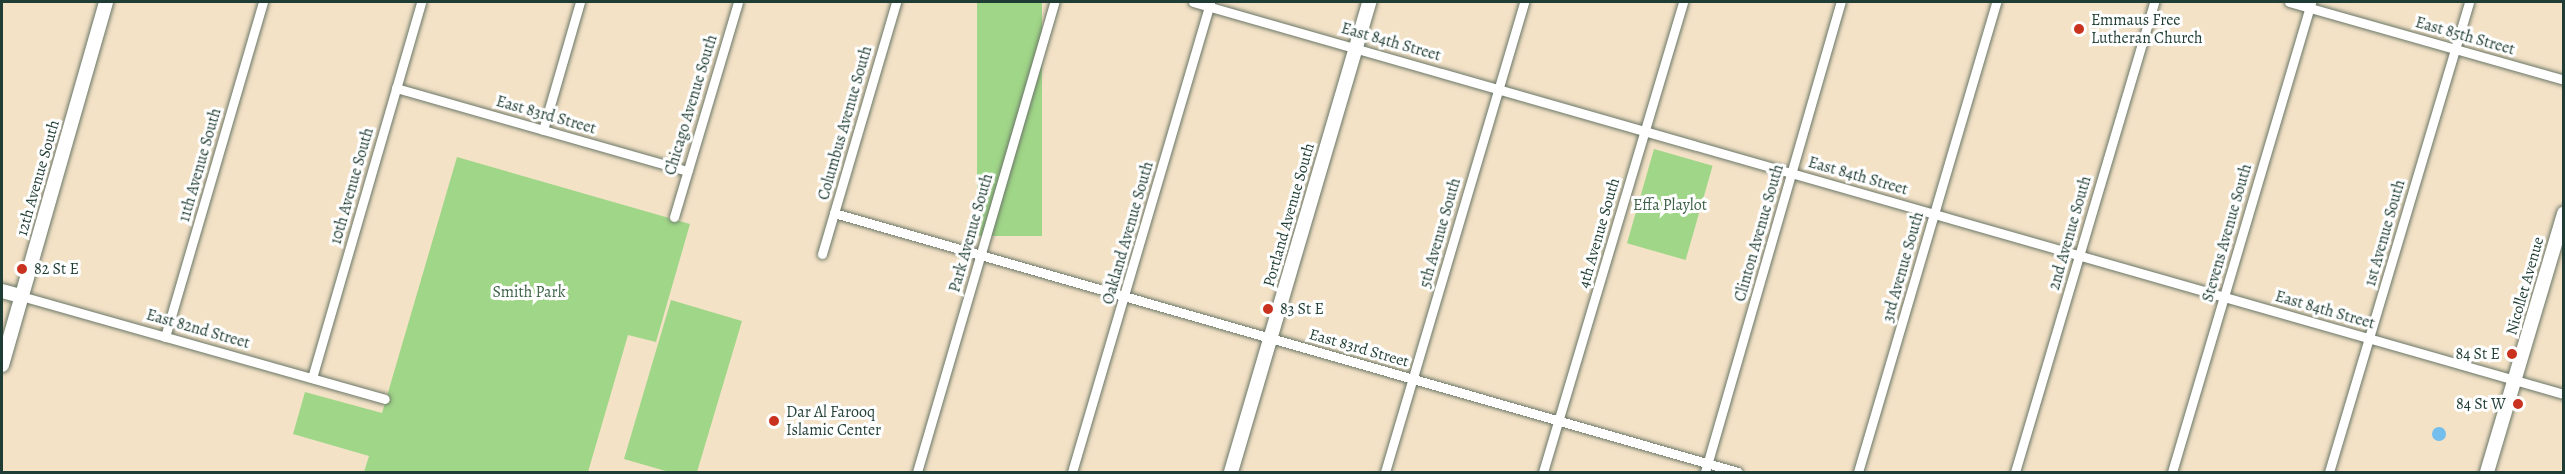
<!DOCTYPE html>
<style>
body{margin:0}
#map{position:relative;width:2565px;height:474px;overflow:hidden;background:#f4e2c7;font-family:Alegreya,serif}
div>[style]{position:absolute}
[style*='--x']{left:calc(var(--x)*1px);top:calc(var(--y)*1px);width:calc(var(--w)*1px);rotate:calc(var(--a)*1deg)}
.green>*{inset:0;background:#a0d688;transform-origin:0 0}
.water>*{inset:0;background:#73beec}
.round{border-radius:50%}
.roads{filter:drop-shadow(0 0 2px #6a7767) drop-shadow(0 0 2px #6a7767)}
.street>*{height:9px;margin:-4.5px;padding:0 4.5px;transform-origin:4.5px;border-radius:4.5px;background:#fff}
.secondary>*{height:14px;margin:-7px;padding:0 7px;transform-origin:7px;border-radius:7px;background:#fff}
.dots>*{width:16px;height:16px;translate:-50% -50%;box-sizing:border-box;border:3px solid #fff;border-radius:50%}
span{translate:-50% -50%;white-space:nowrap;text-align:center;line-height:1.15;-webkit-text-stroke:6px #fff;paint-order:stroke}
.poi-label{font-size:16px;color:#1f3d34}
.left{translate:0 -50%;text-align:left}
.right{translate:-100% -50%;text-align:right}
.street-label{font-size:16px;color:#1f3d34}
.park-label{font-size:16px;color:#3f6349}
.frame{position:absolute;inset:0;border:3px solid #1f3d34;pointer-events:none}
</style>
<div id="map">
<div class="green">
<div style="left:977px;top:2px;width:65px;height:234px"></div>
<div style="left:1654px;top:149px;width:61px;height:98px;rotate:16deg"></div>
<div style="clip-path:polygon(457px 157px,690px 224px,656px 342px,628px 335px,588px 472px,364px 472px,369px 456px,293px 434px,305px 392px,382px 413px)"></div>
<div style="clip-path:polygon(671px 300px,742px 321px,697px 472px,669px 472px,624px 459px)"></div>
</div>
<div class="water">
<div class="round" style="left:2432px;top:427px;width:14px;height:14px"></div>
</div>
<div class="roads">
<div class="street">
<div style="--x:1193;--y:2;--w:1426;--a:15.96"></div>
<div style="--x:2289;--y:2;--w:286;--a:15.8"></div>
<div style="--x:396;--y:88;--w:303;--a:15.9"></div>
<div style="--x:543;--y:130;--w:133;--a:-73.9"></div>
<div style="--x:834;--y:213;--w:940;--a:15.99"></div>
<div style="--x:674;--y:217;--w:224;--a:-73.4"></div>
<div style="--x:822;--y:254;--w:263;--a:-73.6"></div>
<div style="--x:21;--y:296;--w:378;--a:15.8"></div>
<div style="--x:165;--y:337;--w:349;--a:-73.7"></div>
<div style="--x:312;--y:378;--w:391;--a:-73.8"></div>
<div style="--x:917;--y:472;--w:490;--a:-73.7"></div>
<div style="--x:1072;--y:472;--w:489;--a:-73.6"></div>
<div style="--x:1385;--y:472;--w:490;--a:-73.5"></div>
<div style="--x:1543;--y:472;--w:490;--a:-73.4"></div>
<div style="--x:1705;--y:472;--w:489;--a:-73.9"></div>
<div style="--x:1858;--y:472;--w:490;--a:-73.6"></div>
<div style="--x:2015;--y:472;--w:490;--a:-73.5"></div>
<div style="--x:2172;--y:472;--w:490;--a:-73.5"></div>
<div style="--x:2329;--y:472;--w:490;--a:-73.4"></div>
</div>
<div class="secondary">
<div style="--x:2;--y:291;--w:20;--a:15"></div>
<div style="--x:2;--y:365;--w:378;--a:-74"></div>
<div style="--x:1231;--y:472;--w:490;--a:-73.6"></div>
<div style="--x:2487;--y:472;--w:270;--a:-73.4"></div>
</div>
</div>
<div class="dots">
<div style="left:2079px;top:29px;background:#c8321e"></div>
<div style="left:22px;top:269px;background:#c8321e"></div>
<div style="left:1268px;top:309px;background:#c8321e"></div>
<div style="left:2512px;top:354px;background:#c8321e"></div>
<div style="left:2518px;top:404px;background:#c8321e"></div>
<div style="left:774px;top:421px;background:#c8321e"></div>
</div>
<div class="poi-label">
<span class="left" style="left:2091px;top:29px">Emmaus Free<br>Lutheran Church</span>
<span class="left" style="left:34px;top:269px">82 St E</span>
<span class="left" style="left:1280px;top:309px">83 St E</span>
<span class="right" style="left:2500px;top:354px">84 St E</span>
<span class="right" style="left:2506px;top:404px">84 St W</span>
<span class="left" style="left:786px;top:421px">Dar Al Farooq<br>Islamic Center</span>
</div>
<div class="street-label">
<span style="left:2465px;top:36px;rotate:16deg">East 85th Street</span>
<span style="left:1391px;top:42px;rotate:16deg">East 84th Street</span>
<span style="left:691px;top:105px;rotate:-73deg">Chicago Avenue South</span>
<span style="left:546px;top:115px;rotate:16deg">East 83rd Street</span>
<span style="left:845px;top:123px;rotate:-74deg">Columbus Avenue South</span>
<span style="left:200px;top:165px;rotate:-74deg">11th Avenue South</span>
<span style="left:1858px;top:176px;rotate:16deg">East 84th Street</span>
<span style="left:38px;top:178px;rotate:-74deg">12th Avenue South</span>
<span style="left:352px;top:186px;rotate:-74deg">10th Avenue South</span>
<span style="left:1289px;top:215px;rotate:-74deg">Portland Avenue South</span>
<span style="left:971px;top:233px;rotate:-74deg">Park Avenue South</span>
<span style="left:1128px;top:233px;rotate:-74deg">Oakland Avenue South</span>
<span style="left:1440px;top:233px;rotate:-74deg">5th Avenue South</span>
<span style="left:1599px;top:233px;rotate:-74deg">4th Avenue South</span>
<span style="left:1759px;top:233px;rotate:-74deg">Clinton Avenue South</span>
<span style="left:2070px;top:233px;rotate:-74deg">2nd Avenue South</span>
<span style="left:2227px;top:233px;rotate:-74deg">Stevens Avenue South</span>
<span style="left:2385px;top:233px;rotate:-74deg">1st Avenue South</span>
<span style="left:1903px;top:267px;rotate:-74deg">3rd Avenue South</span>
<span style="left:2525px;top:286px;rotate:-74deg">Nicollet Avenue</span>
<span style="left:2325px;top:310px;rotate:16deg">East 84th Street</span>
<span style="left:198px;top:329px;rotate:16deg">East 82nd Street</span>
<span style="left:1359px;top:348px;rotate:16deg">East 83rd Street</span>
</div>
<div class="park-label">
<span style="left:1670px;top:205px">Effa Playlot</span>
<span style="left:529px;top:292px">Smith Park</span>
</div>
<div class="frame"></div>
</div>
